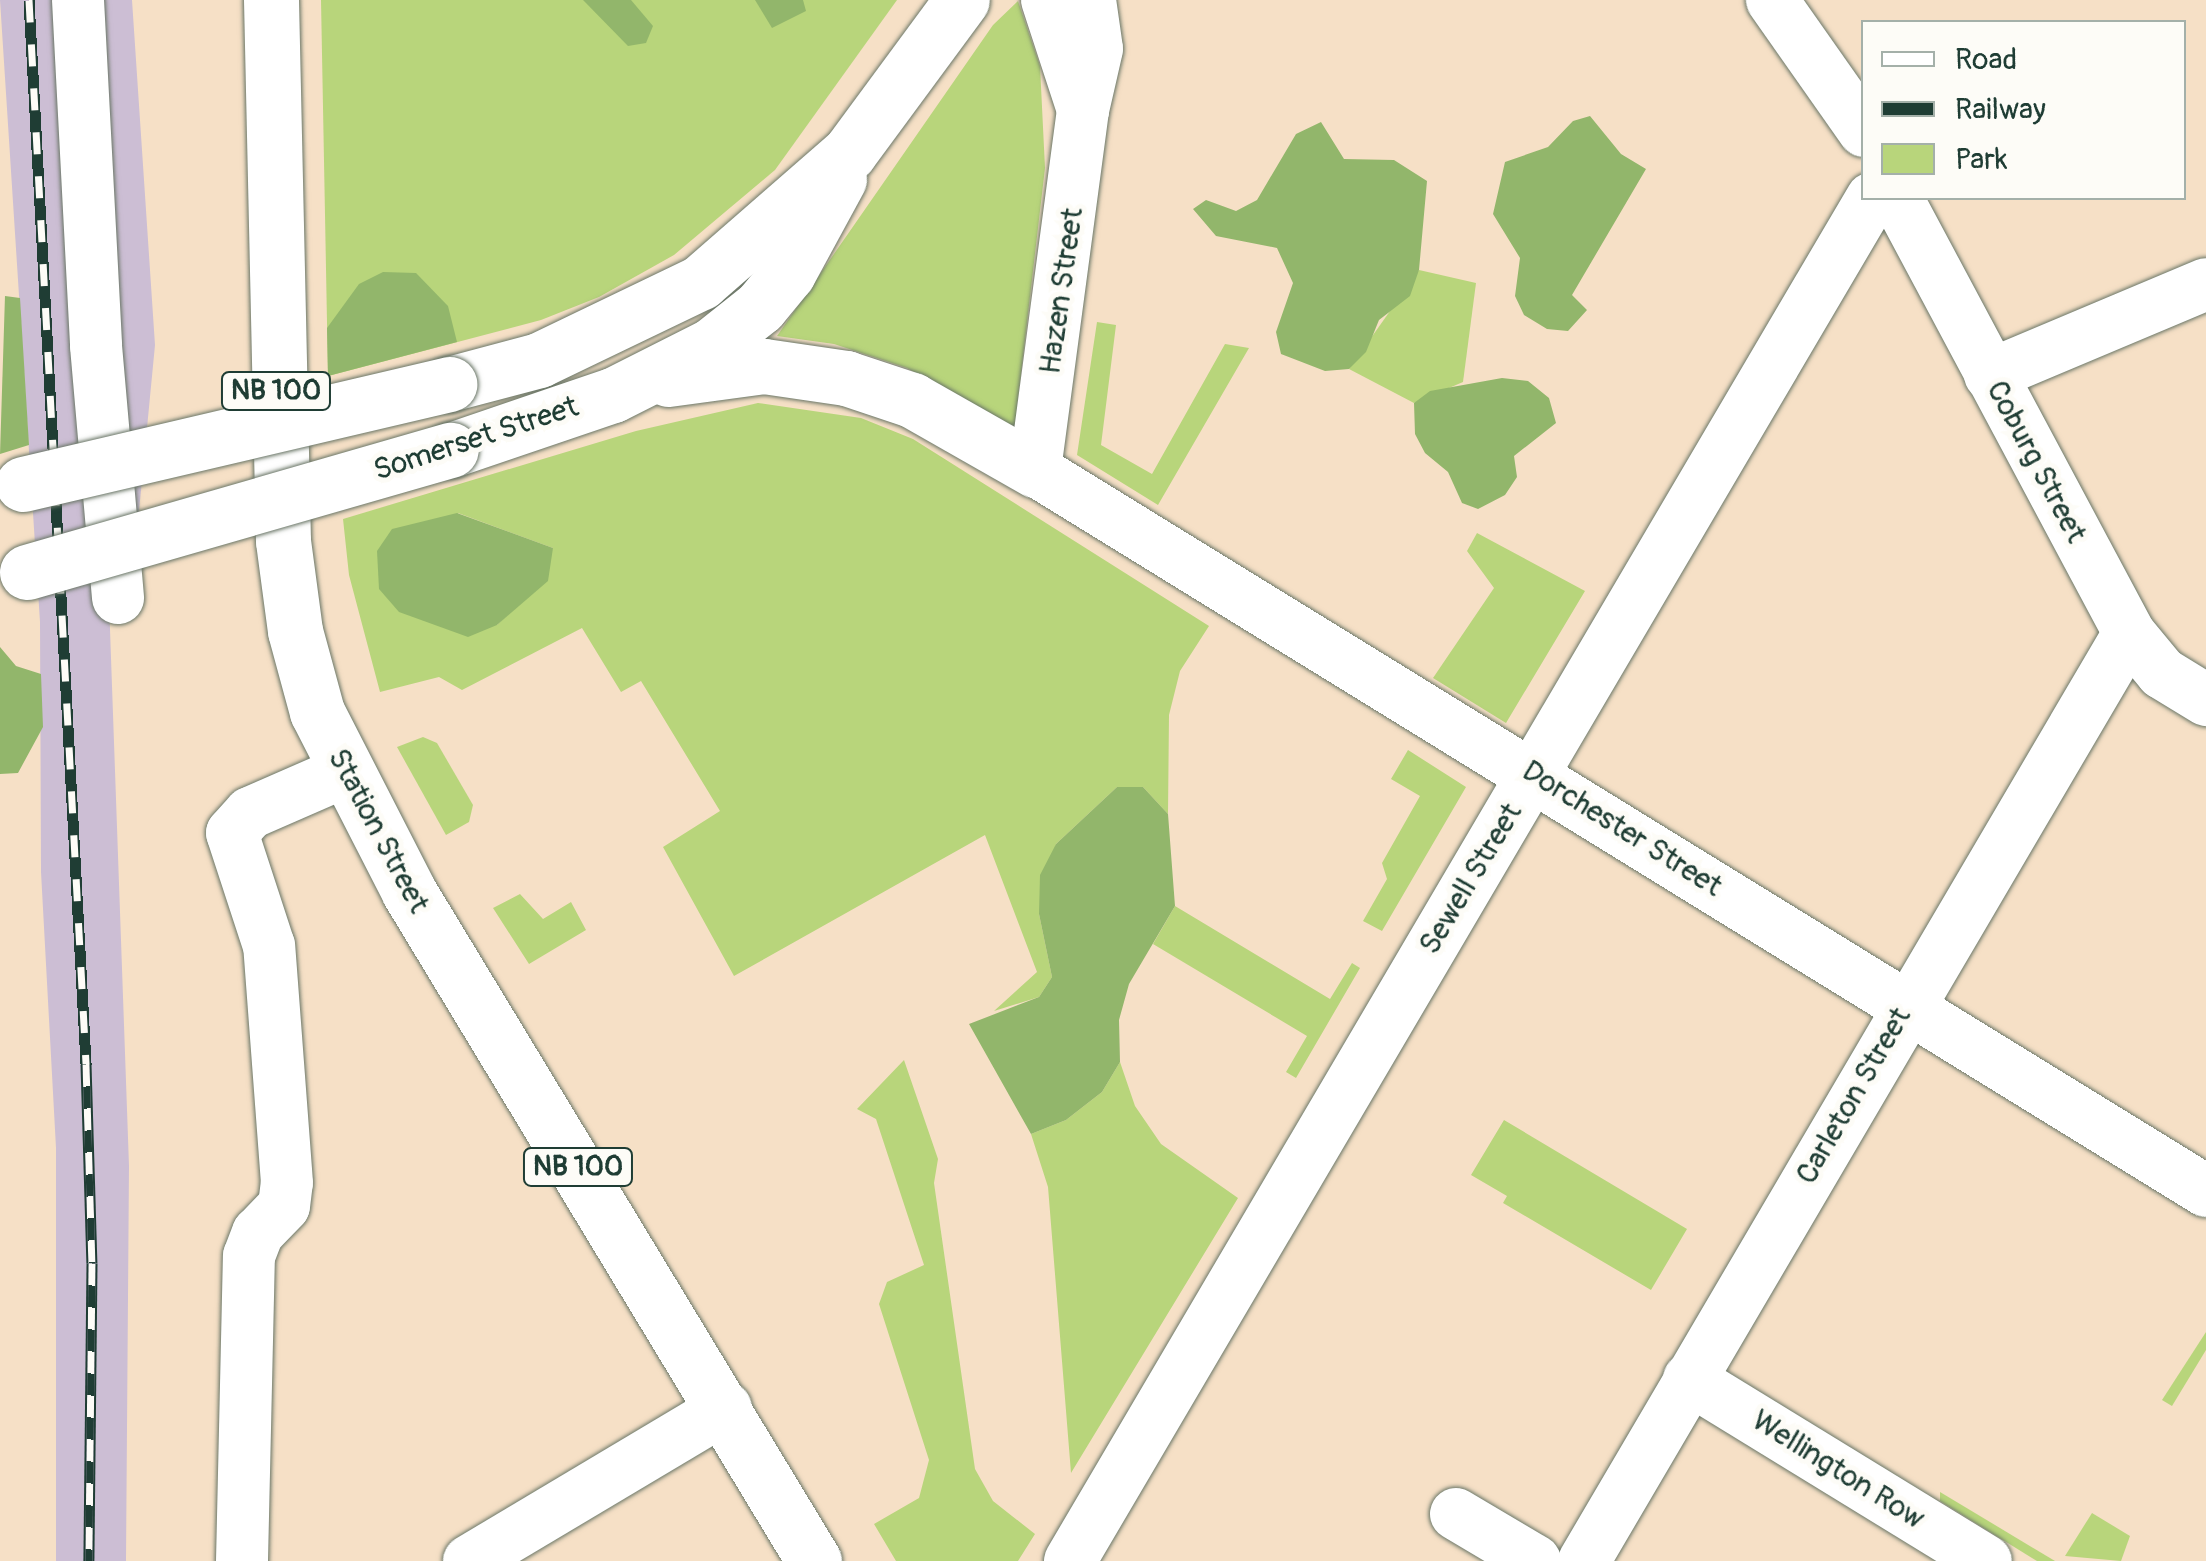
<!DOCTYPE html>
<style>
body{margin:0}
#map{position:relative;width:2206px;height:1561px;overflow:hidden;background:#f6e0c6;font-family:Pangolin,sans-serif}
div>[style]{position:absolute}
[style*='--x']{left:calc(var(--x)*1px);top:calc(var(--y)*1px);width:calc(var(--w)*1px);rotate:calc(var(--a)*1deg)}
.industrial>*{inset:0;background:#ccbed4}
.green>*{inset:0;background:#b8d57b}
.forest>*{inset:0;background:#92b66b}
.roads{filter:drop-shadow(0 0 2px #6a7667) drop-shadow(0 0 2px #6a7667)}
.minor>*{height:52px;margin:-26px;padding:0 26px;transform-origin:26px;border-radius:26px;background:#fff}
.major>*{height:55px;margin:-27.5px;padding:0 27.5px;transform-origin:27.5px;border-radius:27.5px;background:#fff}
.rail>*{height:11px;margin-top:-5.5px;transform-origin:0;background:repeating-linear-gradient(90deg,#fdfcf7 0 22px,#1f3d34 0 44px);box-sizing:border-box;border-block:2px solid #1f3d34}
.bridges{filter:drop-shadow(0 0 2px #6a7667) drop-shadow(0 0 2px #6a7667)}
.major-bridge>*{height:55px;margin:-27.5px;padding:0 27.5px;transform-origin:27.5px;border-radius:27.5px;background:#fff}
span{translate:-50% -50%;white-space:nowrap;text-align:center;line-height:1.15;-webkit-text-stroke:10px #fdfcf7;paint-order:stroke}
.shield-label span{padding:2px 8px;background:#fdfcf7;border:2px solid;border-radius:8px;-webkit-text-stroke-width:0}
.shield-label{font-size:28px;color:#1f3d34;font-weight:700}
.street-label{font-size:30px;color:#1f3d34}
.legend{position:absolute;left:1861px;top:20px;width:325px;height:180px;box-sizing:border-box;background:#fdfcf7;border:2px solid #a4b0a9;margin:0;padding:12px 18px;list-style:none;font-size:30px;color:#1f3d34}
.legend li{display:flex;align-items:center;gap:20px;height:50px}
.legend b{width:50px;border:2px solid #a4b0a9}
</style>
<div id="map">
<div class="industrial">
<div style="clip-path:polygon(0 0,132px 0,155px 345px,131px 594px,109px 601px,129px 1166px,126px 1561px,56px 1561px,56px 1148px,41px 872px,40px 622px)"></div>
</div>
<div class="green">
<div style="clip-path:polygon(321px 0,897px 0,775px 170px,674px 255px,599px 297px,541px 320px,328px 376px)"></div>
<div style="clip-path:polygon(1018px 1px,1040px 66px,1045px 168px,1015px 425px,1009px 425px,907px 368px,834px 344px,777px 336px,993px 25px)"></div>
<div style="clip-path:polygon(1419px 270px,1476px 283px,1463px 382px,1414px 403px,1349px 369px)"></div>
<div style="clip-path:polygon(1097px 322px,1116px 325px,1101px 445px,1152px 474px,1225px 344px,1249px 348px,1158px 505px,1077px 455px)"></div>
<div style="clip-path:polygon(evenodd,758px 403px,861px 418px,913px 439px,1209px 626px,1180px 671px,1169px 715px,1168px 814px,1143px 787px,1117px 787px,1056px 844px,1039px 914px,1052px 977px,1039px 997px,994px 1011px,1037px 972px,985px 835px,734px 976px,663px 847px,720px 811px,641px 681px,621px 692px,582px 628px,462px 690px,439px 677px,380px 692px,349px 575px,343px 519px,636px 431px,758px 403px,458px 513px,553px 548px,521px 602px,497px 625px,458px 513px)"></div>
<div style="clip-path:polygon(1477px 533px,1585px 591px,1506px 723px,1433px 678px,1494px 588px,1467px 551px)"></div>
<div style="clip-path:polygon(423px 737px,437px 743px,473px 805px,469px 822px,446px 835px,397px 747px)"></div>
<div style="clip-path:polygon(1408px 750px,1466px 787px,1382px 931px,1363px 921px,1387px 879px,1382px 863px,1420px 796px,1391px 779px)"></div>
<div style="clip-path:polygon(520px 894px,543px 919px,571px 902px,586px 930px,529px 964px,493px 908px)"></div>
<div style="clip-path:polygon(1175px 906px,1330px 999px,1352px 963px,1360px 968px,1296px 1078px,1286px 1072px,1307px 1036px,1153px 944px)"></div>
<div style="clip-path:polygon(904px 1060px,938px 1159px,934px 1183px,975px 1469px,993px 1501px,1035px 1534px,1018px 1561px,896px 1561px,874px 1524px,919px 1498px,929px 1460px,879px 1304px,887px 1282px,924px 1265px,876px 1119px,857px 1109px)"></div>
<div style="clip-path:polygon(1120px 1062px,1135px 1106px,1161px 1144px,1238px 1198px,1071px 1473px,1048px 1187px,1031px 1134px,1066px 1120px,1102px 1092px)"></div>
<div style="clip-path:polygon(1504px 1120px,1687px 1229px,1651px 1290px,1503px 1203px,1507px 1196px,1471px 1175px)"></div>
<div style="clip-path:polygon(2206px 1332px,2206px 1350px,2172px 1406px,2162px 1400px)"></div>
<div style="clip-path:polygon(1940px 1492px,2055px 1561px,2037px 1561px,1940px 1501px)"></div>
<div style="clip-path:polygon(2092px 1513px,2130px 1536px,2121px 1561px,2065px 1556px)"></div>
</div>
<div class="forest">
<div style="clip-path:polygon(583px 0,631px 0,653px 26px,646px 43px,628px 46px)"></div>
<div style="clip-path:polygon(755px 0,803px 0,806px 11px,772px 28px)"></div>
<div style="clip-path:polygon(1590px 116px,1621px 154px,1646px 169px,1572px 295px,1587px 310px,1568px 331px,1547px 329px,1524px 315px,1515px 296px,1520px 258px,1493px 214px,1505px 162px,1548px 147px,1573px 121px)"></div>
<div style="clip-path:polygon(1321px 122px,1344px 159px,1394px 160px,1427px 181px,1419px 270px,1410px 296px,1379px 320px,1366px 352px,1349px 369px,1325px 371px,1281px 354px,1276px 332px,1293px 283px,1277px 248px,1216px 236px,1193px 209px,1206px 200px,1236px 211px,1257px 200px,1296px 134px)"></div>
<div style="clip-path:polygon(383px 272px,416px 273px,448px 306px,457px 342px,328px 376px,327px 328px,359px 284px)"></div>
<div style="clip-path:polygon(5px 296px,20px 298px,29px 445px,0 454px)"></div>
<div style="clip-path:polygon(1502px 378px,1528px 381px,1549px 398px,1556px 423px,1514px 456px,1517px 477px,1505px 495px,1478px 509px,1462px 503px,1448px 472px,1425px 453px,1415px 434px,1414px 403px,1430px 391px)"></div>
<div style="clip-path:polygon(457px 513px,553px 548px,548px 581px,497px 625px,468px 637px,399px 612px,379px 589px,377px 551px,392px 529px)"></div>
<div style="clip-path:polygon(0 647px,16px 666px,41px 674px,43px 727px,18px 773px,0 774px)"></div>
<div style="clip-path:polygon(1117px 787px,1143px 787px,1168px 814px,1175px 906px,1129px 984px,1119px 1020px,1120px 1062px,1102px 1092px,1066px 1120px,1031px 1134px,969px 1024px,1039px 997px,1052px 977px,1039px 914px,1040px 875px,1056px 844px)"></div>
</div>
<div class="roads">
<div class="minor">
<div style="--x:78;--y:0;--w:346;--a:87"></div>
<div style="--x:96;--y:346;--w:253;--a:85"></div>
<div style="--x:1047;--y:0;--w:116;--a:71.9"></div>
<div style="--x:1090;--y:0;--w:49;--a:81.9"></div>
<div style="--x:1097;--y:49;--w:63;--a:102.9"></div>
<div style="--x:1083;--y:110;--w:363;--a:97.6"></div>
<div style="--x:1035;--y:470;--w:1375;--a:31.62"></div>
<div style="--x:1772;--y:0;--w:160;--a:54.9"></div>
<div style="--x:1897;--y:198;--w:493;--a:61.9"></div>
<div style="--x:2129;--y:633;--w:52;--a:50.5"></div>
<div style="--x:2162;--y:673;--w:52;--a:31.5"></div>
<div style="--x:1990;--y:375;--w:234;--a:-22.8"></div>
<div style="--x:1689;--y:1379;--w:348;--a:31.5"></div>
<div style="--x:1456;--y:1514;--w:92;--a:30.7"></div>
<div style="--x:242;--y:1561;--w:305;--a:-88.7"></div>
<div style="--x:249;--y:1256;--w:25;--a:-69"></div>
<div style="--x:258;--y:1233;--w:37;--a:-46"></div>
<div style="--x:284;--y:1206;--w:23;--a:-83"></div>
<div style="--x:287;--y:1183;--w:238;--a:-94.3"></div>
<div style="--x:269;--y:946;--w:119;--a:-108.1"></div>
<div style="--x:232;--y:833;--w:27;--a:-48"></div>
<div style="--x:250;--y:813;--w:103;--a:-23.6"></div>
<div style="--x:469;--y:1561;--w:299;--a:-30.8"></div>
<div style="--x:1070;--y:1561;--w:1581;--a:-59.53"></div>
<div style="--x:1584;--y:1561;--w:1076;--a:-59.57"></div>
</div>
<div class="major">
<div style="--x:271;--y:0;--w:541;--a:88.73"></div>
<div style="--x:283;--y:541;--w:91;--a:82.4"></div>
<div style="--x:295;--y:631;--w:84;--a:74.8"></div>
<div style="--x:317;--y:712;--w:202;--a:62.9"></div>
<div style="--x:409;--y:892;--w:782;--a:58.81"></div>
<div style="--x:668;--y:379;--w:97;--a:-7.7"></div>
<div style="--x:764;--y:366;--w:83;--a:8.3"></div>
<div style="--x:846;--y:378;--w:70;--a:18.4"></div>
<div style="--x:912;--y:400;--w:142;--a:29.6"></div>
<div style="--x:449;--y:384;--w:93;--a:-14.9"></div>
<div style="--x:539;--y:360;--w:180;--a:-25.7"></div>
<div style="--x:701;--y:282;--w:196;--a:-41.1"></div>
<div style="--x:849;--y:153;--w:190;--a:-53.6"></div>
<div style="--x:451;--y:450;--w:171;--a:-18.8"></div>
<div style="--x:613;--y:395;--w:111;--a:-26.8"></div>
<div style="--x:712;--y:345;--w:61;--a:-38.4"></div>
<div style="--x:760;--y:307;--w:44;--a:-50.5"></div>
<div style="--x:788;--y:273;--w:107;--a:-61.5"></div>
</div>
</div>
<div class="rail">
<div style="--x:29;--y:0;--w:1066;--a:86.93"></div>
<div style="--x:86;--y:1064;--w:199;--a:88.3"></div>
<div style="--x:92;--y:1263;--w:298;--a:90.6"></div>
</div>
<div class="bridges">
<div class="major-bridge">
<div style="--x:23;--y:484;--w:438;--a:-13.2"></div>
<div style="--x:27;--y:572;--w:441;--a:-16.1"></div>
</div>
</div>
<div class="shield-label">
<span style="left:276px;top:391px">NB 100</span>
<span style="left:578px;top:1167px">NB 100</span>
</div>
<div class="street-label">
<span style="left:1062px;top:291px;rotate:-82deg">Hazen Street</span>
<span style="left:476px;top:439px;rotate:-18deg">Somerset Street</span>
<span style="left:2036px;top:462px;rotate:62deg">Coburg Street</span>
<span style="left:1622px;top:829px;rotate:32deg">Dorchester Street</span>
<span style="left:378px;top:831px;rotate:62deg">Station Street</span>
<span style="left:1471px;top:879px;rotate:-59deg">Sewell Street</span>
<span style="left:1854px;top:1096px;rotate:-60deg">Carleton Street</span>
<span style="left:1838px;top:1470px;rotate:32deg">Wellington Row</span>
</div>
<ul class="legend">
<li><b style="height:12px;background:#fff"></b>Road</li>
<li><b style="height:12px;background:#1f3d34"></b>Railway</li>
<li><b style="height:28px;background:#b8d57b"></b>Park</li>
</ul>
</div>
